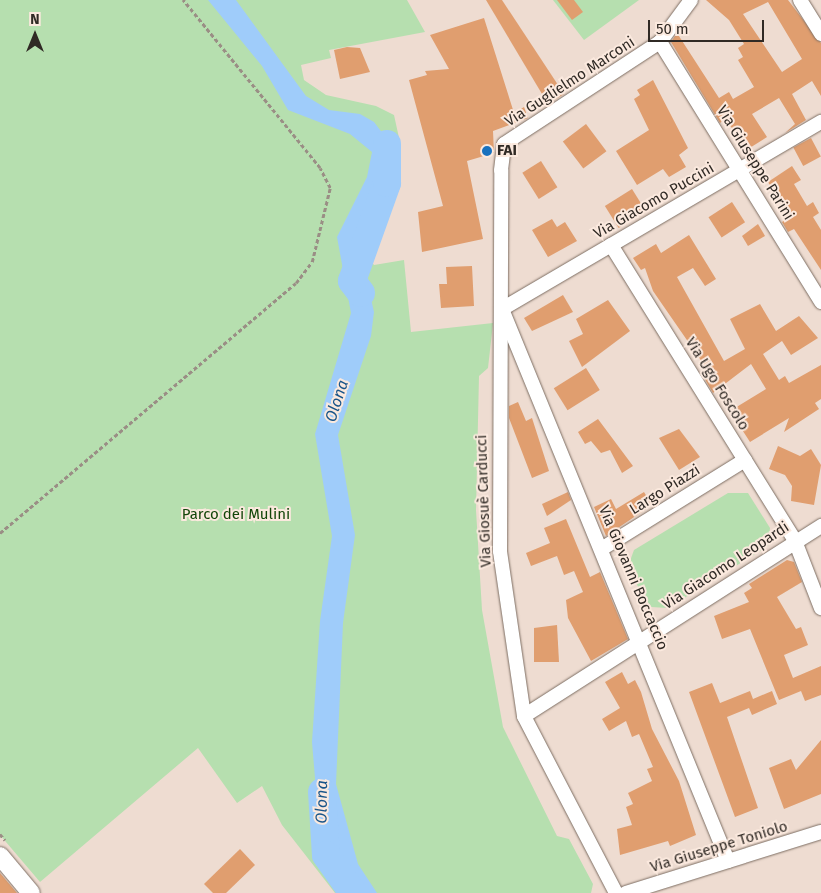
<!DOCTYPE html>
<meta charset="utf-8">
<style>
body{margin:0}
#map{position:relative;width:821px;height:893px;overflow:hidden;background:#eedcd1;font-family:"Fira Sans",sans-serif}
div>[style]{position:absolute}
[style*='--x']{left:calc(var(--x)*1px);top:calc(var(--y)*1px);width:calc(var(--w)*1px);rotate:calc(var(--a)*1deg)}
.green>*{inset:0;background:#b6dfaf}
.water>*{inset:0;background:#9fccfa}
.river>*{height:28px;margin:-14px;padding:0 14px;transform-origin:14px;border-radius:14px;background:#9fccfa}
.building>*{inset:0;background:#e09e6f;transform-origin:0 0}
.path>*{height:2.5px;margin-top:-1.25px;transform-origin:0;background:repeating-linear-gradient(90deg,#9a8e85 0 4px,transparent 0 6.5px)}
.roads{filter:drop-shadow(0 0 1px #7d6e63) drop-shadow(0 0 1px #7d6e63)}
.minor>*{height:14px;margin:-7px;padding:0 7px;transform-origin:7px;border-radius:7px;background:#fff}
.tertiary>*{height:18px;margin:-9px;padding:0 9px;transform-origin:9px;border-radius:9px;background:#fff}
.dots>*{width:14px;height:14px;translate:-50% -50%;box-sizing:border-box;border:2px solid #fbe9de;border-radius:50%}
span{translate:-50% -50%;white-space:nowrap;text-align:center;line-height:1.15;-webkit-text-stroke:4px #fbe9de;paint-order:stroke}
.street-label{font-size:15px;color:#302a25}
.poi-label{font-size:15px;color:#302a25;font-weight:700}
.left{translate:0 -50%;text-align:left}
.park-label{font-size:15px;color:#124609}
.water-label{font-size:16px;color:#1a5589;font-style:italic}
.north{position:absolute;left:10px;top:10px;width:50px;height:50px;-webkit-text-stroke:4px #fbe9de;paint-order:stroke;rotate:0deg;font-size:14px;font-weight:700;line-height:20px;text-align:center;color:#302a25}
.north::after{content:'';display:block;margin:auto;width:18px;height:22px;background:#302a25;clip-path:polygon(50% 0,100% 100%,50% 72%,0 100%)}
.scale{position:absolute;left:648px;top:20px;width:116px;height:22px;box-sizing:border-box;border:2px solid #302a25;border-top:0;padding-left:6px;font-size:15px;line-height:18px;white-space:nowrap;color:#302a25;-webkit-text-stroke:4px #fbe9de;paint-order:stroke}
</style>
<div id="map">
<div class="green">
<div style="clip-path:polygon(0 0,407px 0,425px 32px,329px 50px,331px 58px,301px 65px,304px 80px,326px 95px,376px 106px,394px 115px,401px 147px,399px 176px,390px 207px,366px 255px,374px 265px,404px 260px,411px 332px,493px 323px,488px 368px,479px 376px,476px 510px,482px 610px,503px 727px,557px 836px,569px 839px,593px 884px,591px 893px,335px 893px,282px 825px,262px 786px,237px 803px,198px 748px,40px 882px,0 835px)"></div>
<div style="clip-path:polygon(553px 0,639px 0,584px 40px)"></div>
<div style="clip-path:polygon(728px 493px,748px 493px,770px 528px,768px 546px,668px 608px,651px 607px,627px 569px,634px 550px)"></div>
</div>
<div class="water">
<div style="clip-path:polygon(208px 0,236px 0,306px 96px,329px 110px,360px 114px,374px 122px,393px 147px,392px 169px,362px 225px,358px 241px,374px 312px,371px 336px,338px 435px,355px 535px,343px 623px,336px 784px,358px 864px,377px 893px,353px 893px,334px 866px,318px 814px,312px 742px,320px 621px,332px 536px,315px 434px,351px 313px,337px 237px,367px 177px,372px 152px,350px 134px,288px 110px,262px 66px)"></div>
</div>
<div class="river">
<div style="--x:361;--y:293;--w:15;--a:-127"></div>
<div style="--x:352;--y:281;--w:104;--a:-70.3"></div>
<div style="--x:387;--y:183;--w:39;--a:-90"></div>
<div style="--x:322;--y:792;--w:63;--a:86.4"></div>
<div style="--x:326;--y:855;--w:47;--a:54.6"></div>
</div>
<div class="building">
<div style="clip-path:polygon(486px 0,502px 0,564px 94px,548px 104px)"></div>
<div style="clip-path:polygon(557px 0,574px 0,583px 12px,572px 20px)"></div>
<div style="clip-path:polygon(evenodd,706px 0,788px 0,821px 43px,821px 96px,812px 81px,792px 94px,806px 120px,785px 133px,795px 124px,779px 98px,752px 114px,767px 137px,748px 149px,725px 119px,720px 123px,671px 42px,677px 33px,719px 98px,729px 92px,733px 99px,754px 87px,738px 60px,743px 57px,738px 48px,744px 44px,729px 20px,706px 0,768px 2px,802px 59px,782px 72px,743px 14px,768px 2px)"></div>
<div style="clip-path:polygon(484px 18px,514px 113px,524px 107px,528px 118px,493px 131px,494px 153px,467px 161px,483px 239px,422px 252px,418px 212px,443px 206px,409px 80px,427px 75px,425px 71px,449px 69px,430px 35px)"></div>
<div style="clip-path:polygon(347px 47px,360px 48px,370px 72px,340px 79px,334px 50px)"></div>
<div style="clip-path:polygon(653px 80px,688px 148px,679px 155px,686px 167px,669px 177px,663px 169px,637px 185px,616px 151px,649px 130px,634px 99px,640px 95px,637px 90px)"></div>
<div style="left:586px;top:124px;width:34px;height:29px;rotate:53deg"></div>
<div style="left:811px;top:138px;width:21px;height:20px;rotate:62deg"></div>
<div style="left:541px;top:161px;width:31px;height:22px;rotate:58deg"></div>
<div style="clip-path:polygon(792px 166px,801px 180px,794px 184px,807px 206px,813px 202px,819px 213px,813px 217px,821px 230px,821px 270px,794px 229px,788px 232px,782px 222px,789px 217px,768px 182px)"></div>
<div style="left:632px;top:189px;width:26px;height:32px;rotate:58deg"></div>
<div style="left:732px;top:202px;width:24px;height:28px;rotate:57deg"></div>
<div style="clip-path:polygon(552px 219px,557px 227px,565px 222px,577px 241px,548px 257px,532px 230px)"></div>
<div style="clip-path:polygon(758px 224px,765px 236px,748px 246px,742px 236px)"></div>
<div style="clip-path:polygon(689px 235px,716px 279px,705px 286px,693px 268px,677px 277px,724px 361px,745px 349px,730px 319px,760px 304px,776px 331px,799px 316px,818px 338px,791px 355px,782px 341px,763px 354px,779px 380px,785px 376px,789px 383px,821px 365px,821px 399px,815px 403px,819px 409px,784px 432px,789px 418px,750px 442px,730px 411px,766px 389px,751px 364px,713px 393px,703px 376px,709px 372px,653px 291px,645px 268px,641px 270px,633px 258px,656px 244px,661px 253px)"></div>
<div style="clip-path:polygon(472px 266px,474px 306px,441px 308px,439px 284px,447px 284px,446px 267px)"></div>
<div style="clip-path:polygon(563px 295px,573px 312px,532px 331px,524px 318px)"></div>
<div style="clip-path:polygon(608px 300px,630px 331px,582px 367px,569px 341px,583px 334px,576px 319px)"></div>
<div style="left:586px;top:368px;width:26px;height:38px;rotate:58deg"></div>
<div style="clip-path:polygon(518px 402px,526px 421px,532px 418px,549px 471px,532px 478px,509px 418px,509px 406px)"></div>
<div style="clip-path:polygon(598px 419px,633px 466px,622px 473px,610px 450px,601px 453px,591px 441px,585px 444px,578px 432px)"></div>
<div style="clip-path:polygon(679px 429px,700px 457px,679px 470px,659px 438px)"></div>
<div style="clip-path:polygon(778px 446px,800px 456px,811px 449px,821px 465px,814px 505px,791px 501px,792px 486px,785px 475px,769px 469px)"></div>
<div style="clip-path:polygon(568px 492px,571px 500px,547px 516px,542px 504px)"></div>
<div style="clip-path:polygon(644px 492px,652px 505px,606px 536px,594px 507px,611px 499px,616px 509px)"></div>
<div style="clip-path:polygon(566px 519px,590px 577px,600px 572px,628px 639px,591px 661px,568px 618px,566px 600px,583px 592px,574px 571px,564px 575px,557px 556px,531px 566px,526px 553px,550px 543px,544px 528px)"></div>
<div style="clip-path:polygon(787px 560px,794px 562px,802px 582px,777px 597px,796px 629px,801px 627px,808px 645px,784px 655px,793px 678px,821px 666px,821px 695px,805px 701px,801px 691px,779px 700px,750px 629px,722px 639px,714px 616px,749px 602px,744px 593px,752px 588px,749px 584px)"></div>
<div style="clip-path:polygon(557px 625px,559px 662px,534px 662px,534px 628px)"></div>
<div style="clip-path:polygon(622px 672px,628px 684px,635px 680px,641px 692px,652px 729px,679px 781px,696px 835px,670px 846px,668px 841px,620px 855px,617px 829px,632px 825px,626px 807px,633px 804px,628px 793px,652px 781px,647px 769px,653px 767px,639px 734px,632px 737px,626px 721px,609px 731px,602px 719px,620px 708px,605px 682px)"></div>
<div style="clip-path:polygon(712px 683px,720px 703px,750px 691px,753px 699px,772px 691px,777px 704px,752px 715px,749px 708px,727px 717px,758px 808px,735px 817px,689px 692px)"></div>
<div style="clip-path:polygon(821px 740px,821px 794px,784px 809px,769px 768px,791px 759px,796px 770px)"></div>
<div style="clip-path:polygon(240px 849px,255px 865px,226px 893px,213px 893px,204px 884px)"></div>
<div style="clip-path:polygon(0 873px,17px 893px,0 893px)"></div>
</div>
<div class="path">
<div style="--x:0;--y:533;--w:387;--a:-40.2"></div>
<div style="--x:296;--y:283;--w:26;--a:-53"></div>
<div style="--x:312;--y:262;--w:76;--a:-76.3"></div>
<div style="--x:330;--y:188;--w:22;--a:-117"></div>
<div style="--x:320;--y:168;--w:217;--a:-129.2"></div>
<div style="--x:0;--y:834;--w:8;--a:50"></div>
</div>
<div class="roads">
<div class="minor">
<div style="--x:800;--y:0;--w:40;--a:58"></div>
<div style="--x:660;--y:42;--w:306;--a:58.2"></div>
<div style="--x:611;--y:245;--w:349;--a:58.1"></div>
<div style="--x:795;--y:541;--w:72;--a:68.8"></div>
<div style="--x:603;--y:548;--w:167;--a:-31.8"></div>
<div style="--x:524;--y:716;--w:353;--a:-32.6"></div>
<div style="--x:728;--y:861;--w:596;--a:-112.27"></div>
<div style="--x:502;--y:309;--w:370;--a:-30.4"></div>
<div style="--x:616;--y:893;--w:199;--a:-117.5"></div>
<div style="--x:524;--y:716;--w:167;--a:-98.3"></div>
<div style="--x:500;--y:551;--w:381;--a:-89.8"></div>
<div style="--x:501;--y:170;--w:26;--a:-83"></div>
<div style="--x:504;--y:144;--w:186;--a:-33.2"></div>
<div style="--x:660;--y:42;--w:52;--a:-53.6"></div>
<div style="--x:626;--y:893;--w:204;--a:-17.4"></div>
</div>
<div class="tertiary">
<div style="--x:0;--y:856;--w:48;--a:50"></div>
</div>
</div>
<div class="dots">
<div style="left:487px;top:151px;background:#1971be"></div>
</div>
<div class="street-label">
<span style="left:570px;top:82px;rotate:-33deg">Via Guglielmo Marconi</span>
<span style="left:755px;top:163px;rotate:58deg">Via Giuseppe Parini</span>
<span style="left:654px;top:201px;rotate:-30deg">Via Giacomo Puccini</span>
<span style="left:717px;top:384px;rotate:58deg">Via Ugo Foscolo</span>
<span style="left:665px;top:490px;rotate:-32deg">Largo Piazzi</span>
<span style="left:484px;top:501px;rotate:-92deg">Via Giosuè Carducci</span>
<span style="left:726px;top:566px;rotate:-33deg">Via Giacomo Leopardi</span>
<span style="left:633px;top:578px;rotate:67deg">Via Giovanni Boccaccio</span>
<span style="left:719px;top:847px;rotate:-17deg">Via Giuseppe Toniolo</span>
</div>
<div class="poi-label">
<span class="left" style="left:497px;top:151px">FAI</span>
</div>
<div class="park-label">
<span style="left:236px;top:515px">Parco dei Mulini</span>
</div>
<div class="water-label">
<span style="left:337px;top:401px;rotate:-72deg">Olona</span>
<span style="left:322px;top:802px;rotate:-89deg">Olona</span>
</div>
<div class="north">N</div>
<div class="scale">50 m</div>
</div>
